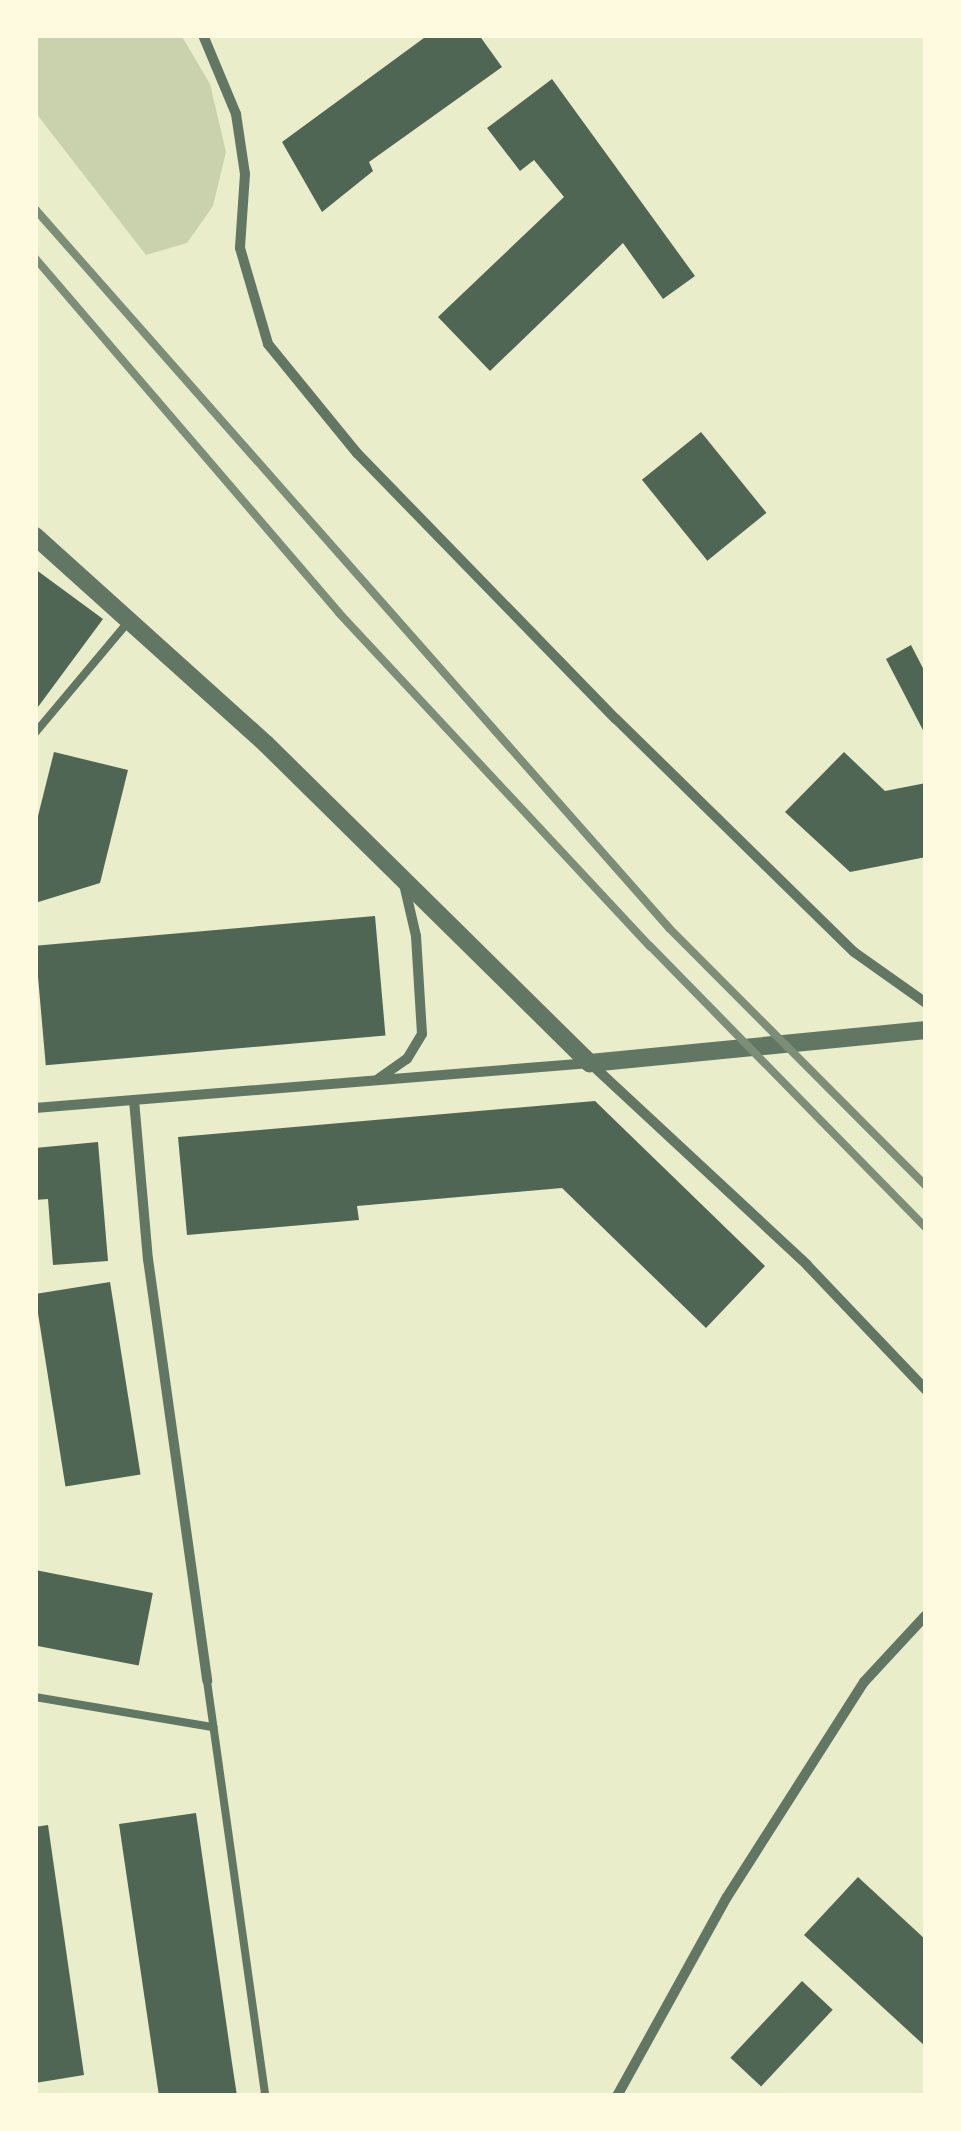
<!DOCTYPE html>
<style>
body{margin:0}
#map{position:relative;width:961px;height:2131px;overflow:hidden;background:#e9edc9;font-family:Roboto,sans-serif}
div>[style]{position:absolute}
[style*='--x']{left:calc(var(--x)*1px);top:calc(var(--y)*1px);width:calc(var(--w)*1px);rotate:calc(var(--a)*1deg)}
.green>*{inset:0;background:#cad2ad}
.building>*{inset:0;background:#4f6655;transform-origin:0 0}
.service>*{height:8px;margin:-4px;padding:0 4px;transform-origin:4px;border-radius:4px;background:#617663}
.minor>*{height:10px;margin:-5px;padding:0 5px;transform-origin:5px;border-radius:5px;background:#617663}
.tertiary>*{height:18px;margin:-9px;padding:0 9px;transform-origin:9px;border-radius:9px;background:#617663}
.rail>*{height:8px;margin:-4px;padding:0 4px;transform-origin:4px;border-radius:4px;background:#7c8e77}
span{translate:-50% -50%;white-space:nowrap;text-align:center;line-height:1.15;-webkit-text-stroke:8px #fefae0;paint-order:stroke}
.frame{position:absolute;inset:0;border:38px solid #fefae0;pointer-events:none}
</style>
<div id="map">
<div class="green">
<div style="clip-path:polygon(35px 35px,181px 35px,210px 84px,226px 152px,213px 206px,187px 243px,146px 255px,35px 112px)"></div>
</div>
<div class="building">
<div style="clip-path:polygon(428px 35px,479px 35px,502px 67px,369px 162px,373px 171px,322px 212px,282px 142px)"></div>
<div style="clip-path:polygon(552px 79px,695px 276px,663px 299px,623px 243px,490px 371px,438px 317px,564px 197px,534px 160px,520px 171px,487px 128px)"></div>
<div style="left:701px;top:432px;width:104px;height:76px;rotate:51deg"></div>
<div style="clip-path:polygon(35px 569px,103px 619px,35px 711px)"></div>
<div style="clip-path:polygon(911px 645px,926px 674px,926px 736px,886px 659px)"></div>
<div style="clip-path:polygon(54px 752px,128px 770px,100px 883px,35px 903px,35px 828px)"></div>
<div style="clip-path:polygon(844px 752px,885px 791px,926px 783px,926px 857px,850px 872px,785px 812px)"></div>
<div style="left:375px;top:916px;width:120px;height:341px;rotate:85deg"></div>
<div style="clip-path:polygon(595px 1101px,765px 1266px,706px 1328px,562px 1188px,357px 1206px,359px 1220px,187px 1235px,178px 1137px)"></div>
<div style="clip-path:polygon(98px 1142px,108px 1261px,53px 1265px,48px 1199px,35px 1200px,35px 1148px)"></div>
<div style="left:110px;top:1282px;width:195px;height:76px;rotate:81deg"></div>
<div style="left:35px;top:1570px;width:120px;height:74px;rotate:11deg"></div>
<div style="clip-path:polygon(196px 1813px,232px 2063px,237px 2096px,159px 2096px,119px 1824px)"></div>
<div style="clip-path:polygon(48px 1825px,84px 2075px,35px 2083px,35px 1827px)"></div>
<div style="clip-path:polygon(858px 1877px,926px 1940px,926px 2047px,804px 1935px)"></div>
<div style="left:802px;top:1981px;width:42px;height:105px;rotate:43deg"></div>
</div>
<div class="service">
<div style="--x:35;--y:733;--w:146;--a:-50"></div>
<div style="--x:207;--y:1681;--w:419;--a:82"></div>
<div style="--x:35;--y:1697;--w:181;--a:9.6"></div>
</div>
<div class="minor">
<div style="--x:203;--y:35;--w:86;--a:67.3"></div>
<div style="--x:236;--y:114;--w:61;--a:81.5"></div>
<div style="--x:245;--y:174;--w:74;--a:93.9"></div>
<div style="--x:240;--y:248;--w:100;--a:73.7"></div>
<div style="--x:268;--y:344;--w:141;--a:50.8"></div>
<div style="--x:357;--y:453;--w:371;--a:45.8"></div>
<div style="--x:616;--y:719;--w:333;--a:44.4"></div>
<div style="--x:854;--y:952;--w:88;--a:35.3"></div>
<div style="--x:378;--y:1079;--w:35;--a:-35"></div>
<div style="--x:407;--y:1059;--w:29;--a:-59"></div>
<div style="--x:422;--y:1034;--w:98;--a:-93.5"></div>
<div style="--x:416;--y:936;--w:53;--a:-103"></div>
<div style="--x:134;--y:1100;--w:160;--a:85"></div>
<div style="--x:148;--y:1259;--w:426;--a:82"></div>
<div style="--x:35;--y:1108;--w:557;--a:-4.64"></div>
<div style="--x:590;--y:1063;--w:296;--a:42.9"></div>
<div style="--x:807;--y:1265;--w:173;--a:46.4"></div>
<div style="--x:617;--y:2096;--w:227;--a:-61.1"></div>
<div style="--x:727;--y:1897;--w:255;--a:-57.5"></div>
<div style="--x:864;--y:1682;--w:91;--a:-47.2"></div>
</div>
<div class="tertiary">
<div style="--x:35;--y:536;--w:311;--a:42"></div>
<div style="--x:266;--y:744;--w:455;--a:44.6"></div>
<div style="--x:590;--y:1063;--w:338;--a:-5.6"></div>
</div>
<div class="rail">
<div style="--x:35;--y:209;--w:959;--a:48.59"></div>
<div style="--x:669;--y:928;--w:364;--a:45.1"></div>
<div style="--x:35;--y:258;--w:467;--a:49.4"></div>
<div style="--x:339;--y:613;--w:456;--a:47"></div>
<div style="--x:650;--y:946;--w:395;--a:45.6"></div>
</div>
<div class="frame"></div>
</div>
